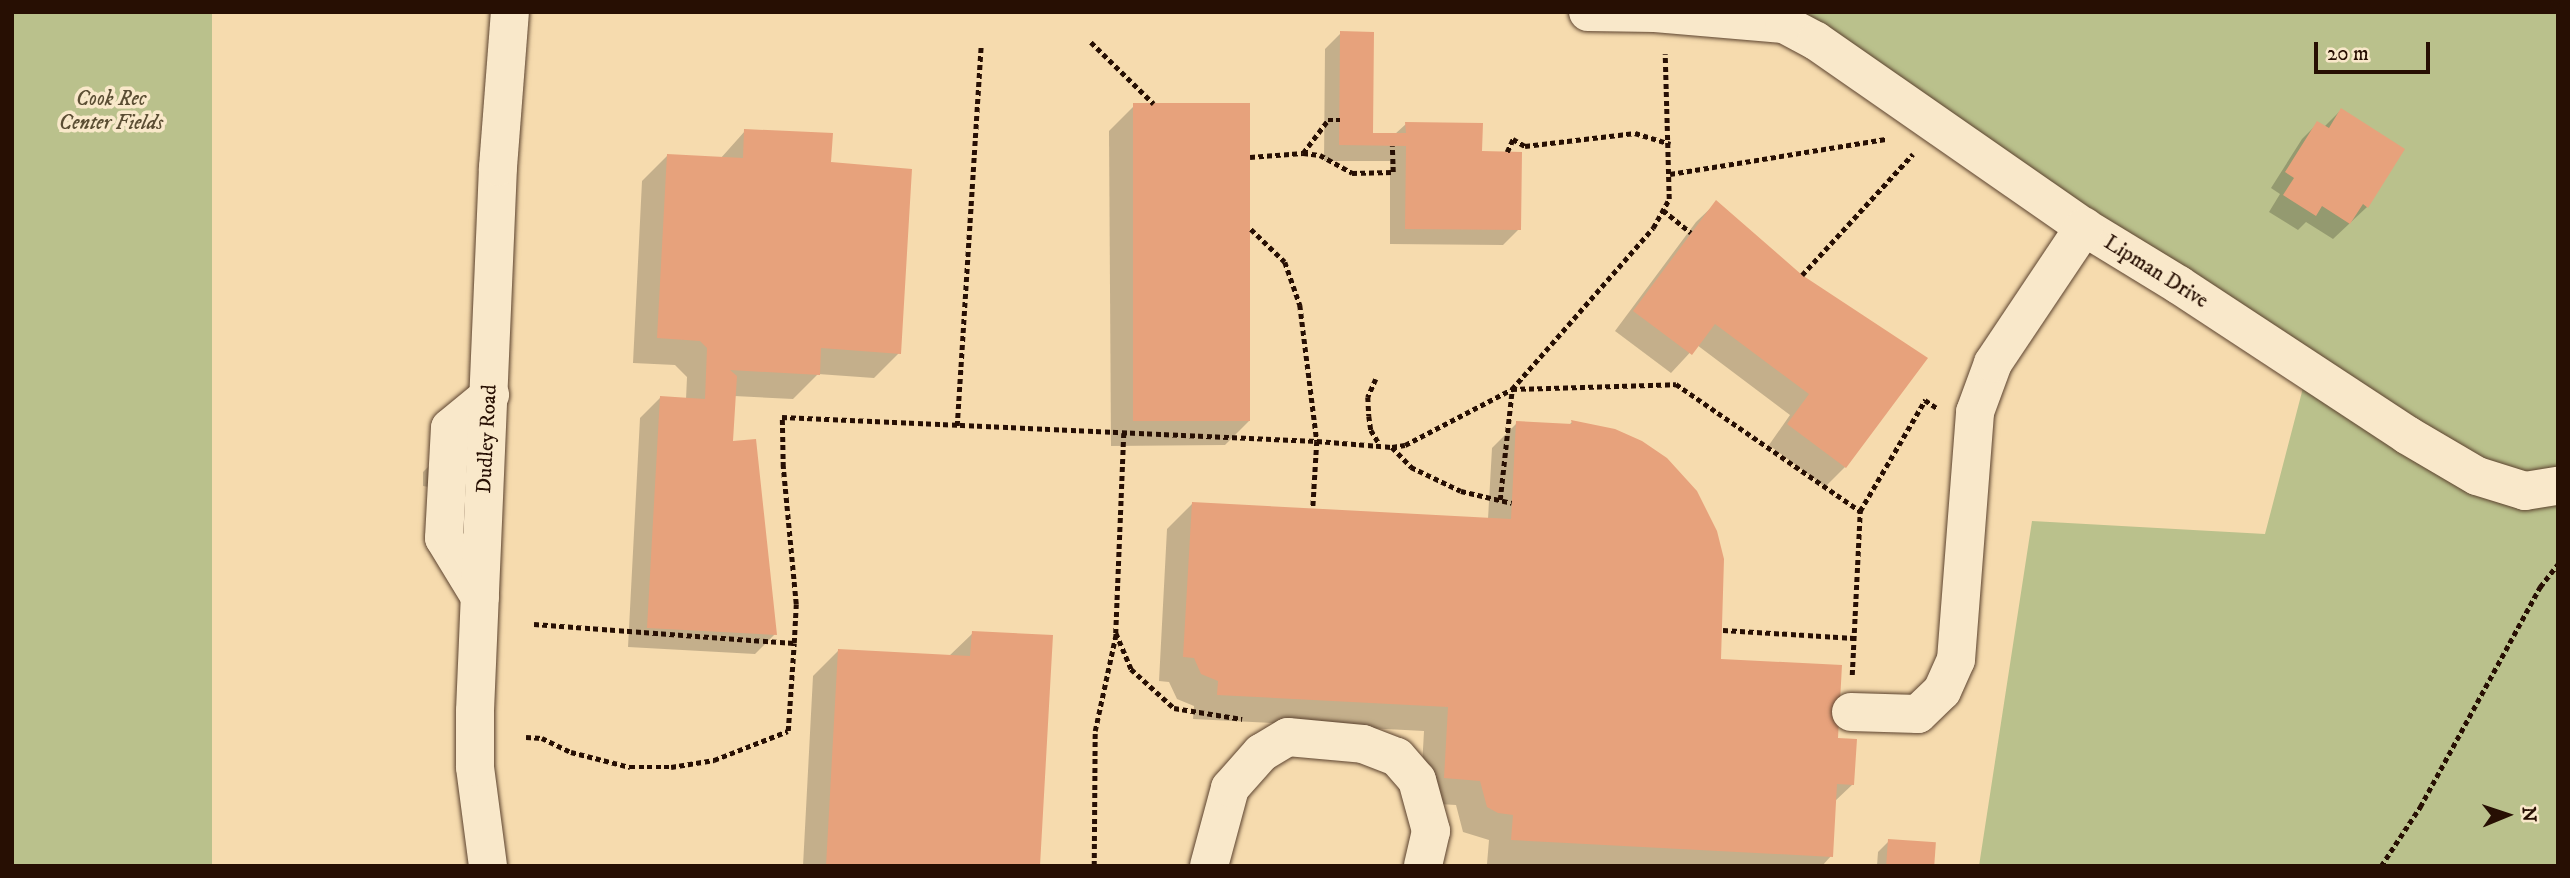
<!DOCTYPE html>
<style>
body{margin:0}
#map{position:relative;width:2570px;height:878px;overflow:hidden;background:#f6dbae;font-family:"IM FELL DW Pica",serif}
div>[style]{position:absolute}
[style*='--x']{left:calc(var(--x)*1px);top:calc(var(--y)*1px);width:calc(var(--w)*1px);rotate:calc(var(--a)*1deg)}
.green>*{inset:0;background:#bac18c;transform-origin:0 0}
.shadow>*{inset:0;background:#0003}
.building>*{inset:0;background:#e7a27c;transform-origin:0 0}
.path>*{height:4.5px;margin-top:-2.25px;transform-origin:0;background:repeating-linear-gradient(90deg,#270f03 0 5px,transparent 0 8.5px)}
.roads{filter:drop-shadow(0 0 2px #5b422e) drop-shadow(0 0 2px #5b422e)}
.minor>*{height:38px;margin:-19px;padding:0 19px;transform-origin:19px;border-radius:19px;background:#f9e8ca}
span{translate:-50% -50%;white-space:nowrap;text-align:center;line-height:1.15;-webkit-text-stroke:7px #f9e8ca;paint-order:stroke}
.park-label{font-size:21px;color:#5a4d33;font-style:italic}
.street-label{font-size:21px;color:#270f03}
.frame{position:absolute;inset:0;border:14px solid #270f03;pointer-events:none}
.north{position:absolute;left:2472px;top:780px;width:70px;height:70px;-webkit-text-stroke:5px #f9e8ca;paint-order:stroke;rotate:88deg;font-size:19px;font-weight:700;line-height:28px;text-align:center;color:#270f03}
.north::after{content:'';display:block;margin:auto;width:24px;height:32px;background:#270f03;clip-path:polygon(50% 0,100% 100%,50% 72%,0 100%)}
.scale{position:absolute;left:2314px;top:42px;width:116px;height:32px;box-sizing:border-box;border:4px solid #270f03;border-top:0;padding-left:9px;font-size:21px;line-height:24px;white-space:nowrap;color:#270f03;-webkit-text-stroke:5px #f9e8ca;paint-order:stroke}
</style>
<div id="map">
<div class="green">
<div style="left:12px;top:12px;width:200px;height:854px"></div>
<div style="clip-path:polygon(1777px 12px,2558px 12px,2558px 866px,1979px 866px,2032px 521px,2265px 534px,2304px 384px)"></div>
</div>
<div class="shadow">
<div style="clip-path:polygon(1341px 33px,1371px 134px,1395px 134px,1406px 124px,1480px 153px,1519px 229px,1503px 245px,1390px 244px,1390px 161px,1324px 161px,1325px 49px)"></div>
<div style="clip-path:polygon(1134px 106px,1250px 420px,1225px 445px,1111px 446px,1109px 131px)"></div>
<div style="clip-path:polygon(2341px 110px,2367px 207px,2333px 239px,2306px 222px,2298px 230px,2269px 212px,2280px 194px,2271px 188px,2302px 139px,2318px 123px,2324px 127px)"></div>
<div style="clip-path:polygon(745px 131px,829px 164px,899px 353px,874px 378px,818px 374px,793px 399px,734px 396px,731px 443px,775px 634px,755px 654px,628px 647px,640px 418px,660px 398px,686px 399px,687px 377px,675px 365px,633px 363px,642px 181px,667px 156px,720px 159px)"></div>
<div style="clip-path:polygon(1716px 203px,1801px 276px,1926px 359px,1845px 467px,1825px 487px,1769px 445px,1790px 415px,1697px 345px,1671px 373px,1615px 331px,1696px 222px)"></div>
<div style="clip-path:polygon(1572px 422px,1719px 660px,1836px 740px,1853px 784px,1834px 802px,1831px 856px,1822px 866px,1487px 864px,1489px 840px,1463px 832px,1456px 805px,1420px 803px,1424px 731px,1193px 719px,1194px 706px,1177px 699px,1169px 682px,1159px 681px,1167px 529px,1192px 504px,1488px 519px,1492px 448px,1517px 423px,1568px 426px)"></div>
<div style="clip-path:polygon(429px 466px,434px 467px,429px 487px,423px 486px,423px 472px)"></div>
<div style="clip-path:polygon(973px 633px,1038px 866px,803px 866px,813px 676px,838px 651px,948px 657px)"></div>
<div style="clip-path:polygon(1889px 841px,1933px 866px,1877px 866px,1878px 852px)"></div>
</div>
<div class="building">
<div style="clip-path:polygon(1340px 31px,1374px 32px,1373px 133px,1406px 133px,1405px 122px,1483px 123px,1482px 151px,1522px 152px,1521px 230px,1405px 229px,1406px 146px,1339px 145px)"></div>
<div style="left:1250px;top:103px;width:318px;height:117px;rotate:90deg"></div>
<div style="clip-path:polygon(2341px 108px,2405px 149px,2368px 208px,2363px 204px,2350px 224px,2322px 206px,2316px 216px,2283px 195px,2294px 178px,2285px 172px,2317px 121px,2329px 128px)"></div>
<div style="clip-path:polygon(744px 129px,833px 133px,831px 162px,912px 169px,901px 354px,821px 348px,820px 375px,730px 370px,737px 376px,733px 441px,756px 439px,777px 635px,647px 628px,660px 396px,705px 399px,707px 348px,700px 341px,657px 338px,667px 154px,743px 158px)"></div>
<div style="clip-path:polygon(1716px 200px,1802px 275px,1928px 358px,1846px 468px,1787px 424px,1809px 394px,1715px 324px,1692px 355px,1633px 311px)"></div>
<div style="clip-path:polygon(1571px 420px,1615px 429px,1642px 441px,1667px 458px,1697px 491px,1717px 531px,1724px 559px,1721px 659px,1842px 665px,1838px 738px,1857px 739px,1854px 785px,1837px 784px,1833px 857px,1511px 840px,1513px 815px,1498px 813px,1487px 807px,1480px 781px,1444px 778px,1448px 707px,1217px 695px,1218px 681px,1201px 674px,1194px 658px,1183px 657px,1192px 502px,1511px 519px,1516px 421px,1572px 424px)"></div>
<div style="clip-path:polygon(972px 631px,1053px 635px,1040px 866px,826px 866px,838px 649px,970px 656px)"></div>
<div style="left:1888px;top:839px;width:48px;height:27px;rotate:4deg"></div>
</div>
<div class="path">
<div style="--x:1091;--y:42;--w:88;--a:44.5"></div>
<div style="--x:1507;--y:152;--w:14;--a:-65"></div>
<div style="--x:1513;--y:139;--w:14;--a:30"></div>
<div style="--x:1525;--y:146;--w:111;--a:-6.7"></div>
<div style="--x:1635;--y:133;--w:37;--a:17"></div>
<div style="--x:1303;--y:153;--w:41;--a:-52.9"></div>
<div style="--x:1328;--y:120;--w:12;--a:0"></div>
<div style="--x:1250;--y:157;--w:53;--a:-4.3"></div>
<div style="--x:1303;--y:153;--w:17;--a:7"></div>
<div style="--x:1320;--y:155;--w:37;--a:29"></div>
<div style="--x:1352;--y:173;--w:41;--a:-1.4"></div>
<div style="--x:1393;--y:172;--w:26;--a:-92"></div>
<div style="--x:1670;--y:174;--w:220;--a:-9.2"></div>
<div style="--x:1663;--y:210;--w:36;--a:39"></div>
<div style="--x:1251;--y:229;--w:47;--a:44.1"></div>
<div style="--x:1285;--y:262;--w:46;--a:70.8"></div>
<div style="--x:1300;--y:305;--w:137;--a:82.9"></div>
<div style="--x:1317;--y:441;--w:67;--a:93.4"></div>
<div style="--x:1802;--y:275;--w:164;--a:-47.5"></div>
<div style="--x:1376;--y:379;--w:20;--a:114"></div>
<div style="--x:1368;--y:397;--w:19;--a:87"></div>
<div style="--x:1369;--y:416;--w:14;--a:82"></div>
<div style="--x:1371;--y:430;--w:17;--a:59"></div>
<div style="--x:957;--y:426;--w:381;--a:-86.4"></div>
<div style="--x:1124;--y:433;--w:200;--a:92.3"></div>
<div style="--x:1116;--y:633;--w:39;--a:67"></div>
<div style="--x:1131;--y:669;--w:58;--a:42.2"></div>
<div style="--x:1174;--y:708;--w:69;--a:9.2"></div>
<div style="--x:1392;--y:447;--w:28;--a:46"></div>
<div style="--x:1411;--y:467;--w:55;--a:25.6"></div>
<div style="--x:1461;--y:491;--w:52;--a:13.2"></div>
<div style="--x:1500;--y:500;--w:112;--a:-83.8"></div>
<div style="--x:1512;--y:389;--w:164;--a:-1.7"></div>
<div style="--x:1676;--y:384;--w:224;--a:34.6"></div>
<div style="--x:1860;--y:511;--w:129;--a:-59.6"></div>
<div style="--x:1925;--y:400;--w:14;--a:34"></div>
<div style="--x:534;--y:624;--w:261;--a:4.2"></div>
<div style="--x:794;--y:643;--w:39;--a:-87"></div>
<div style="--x:796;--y:604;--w:138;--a:-95.4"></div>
<div style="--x:783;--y:467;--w:50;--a:-91.1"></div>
<div style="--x:782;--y:417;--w:536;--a:2.57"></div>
<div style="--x:1317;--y:441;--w:75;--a:4.6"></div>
<div style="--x:1392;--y:447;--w:13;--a:-9"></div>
<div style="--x:1405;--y:445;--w:121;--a:-27.6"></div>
<div style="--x:1512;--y:389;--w:214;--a:-48.8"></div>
<div style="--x:1653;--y:228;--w:33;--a:-61"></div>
<div style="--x:1669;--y:199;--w:145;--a:-91.6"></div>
<div style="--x:1723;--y:630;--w:131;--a:3.5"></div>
<div style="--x:1852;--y:675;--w:164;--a:-87.2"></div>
<div style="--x:526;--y:737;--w:16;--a:4"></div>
<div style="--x:542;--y:738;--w:32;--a:26"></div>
<div style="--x:571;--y:752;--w:61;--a:14.3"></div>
<div style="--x:630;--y:767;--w:41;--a:0"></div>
<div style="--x:671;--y:767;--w:44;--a:-9.2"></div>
<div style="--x:714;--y:760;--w:79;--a:-21.4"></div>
<div style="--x:788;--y:731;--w:88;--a:-86.1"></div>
<div style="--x:1094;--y:866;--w:135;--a:-89.6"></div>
<div style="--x:1095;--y:731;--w:99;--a:-77.8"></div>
<div style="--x:2381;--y:866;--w:71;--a:-56.5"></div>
<div style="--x:2420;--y:807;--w:251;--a:-61.4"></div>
<div style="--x:2540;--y:587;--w:29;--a:-52"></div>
</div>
<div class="roads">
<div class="minor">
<div style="--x:1588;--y:12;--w:67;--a:0.9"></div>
<div style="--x:1655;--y:13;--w:129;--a:4.9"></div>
<div style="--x:1772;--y:12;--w:17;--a:45"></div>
<div style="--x:1784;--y:24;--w:36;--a:28"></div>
<div style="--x:1816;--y:41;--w:326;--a:34.8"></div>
<div style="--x:2084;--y:227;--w:111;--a:31.4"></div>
<div style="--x:2179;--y:285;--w:273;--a:33.3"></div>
<div style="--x:2407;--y:435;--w:81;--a:30.4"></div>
<div style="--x:2477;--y:476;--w:50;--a:17.4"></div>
<div style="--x:2525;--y:491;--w:33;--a:-9"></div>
<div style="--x:480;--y:597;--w:69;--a:-121.4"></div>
<div style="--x:444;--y:538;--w:110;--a:-86.9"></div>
<div style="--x:450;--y:428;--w:52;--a:-39.5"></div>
<div style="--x:1851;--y:712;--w:67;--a:1.7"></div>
<div style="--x:1918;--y:714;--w:33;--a:-44"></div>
<div style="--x:1942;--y:691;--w:34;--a:-66"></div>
<div style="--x:1956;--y:660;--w:249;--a:-85.6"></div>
<div style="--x:1975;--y:412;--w:52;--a:-69.8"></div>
<div style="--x:1993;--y:363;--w:164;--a:-56.2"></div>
<div style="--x:488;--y:866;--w:100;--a:-97.5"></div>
<div style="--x:475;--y:767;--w:56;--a:-90"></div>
<div style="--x:475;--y:711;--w:544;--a:-87.58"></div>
<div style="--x:498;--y:167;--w:155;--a:-85.6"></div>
<div style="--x:1209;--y:866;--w:81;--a:-74.9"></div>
<div style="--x:1230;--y:788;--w:47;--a:-48.5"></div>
<div style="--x:1261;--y:753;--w:31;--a:-31"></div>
<div style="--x:1288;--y:737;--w:75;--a:5.3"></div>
<div style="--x:1363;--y:744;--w:36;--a:21"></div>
<div style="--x:1397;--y:757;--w:30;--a:49"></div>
<div style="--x:1417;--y:780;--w:53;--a:74.6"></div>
<div style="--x:1431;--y:831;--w:36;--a:103"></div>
</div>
</div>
<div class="park-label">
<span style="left:111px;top:111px">Cook Rec<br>Center Fields</span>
</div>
<div class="street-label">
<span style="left:2156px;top:272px;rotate:32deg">Lipman Drive</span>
<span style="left:487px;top:439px;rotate:-87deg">Dudley Road</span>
</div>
<div class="frame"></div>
<div class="north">N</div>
<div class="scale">20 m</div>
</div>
